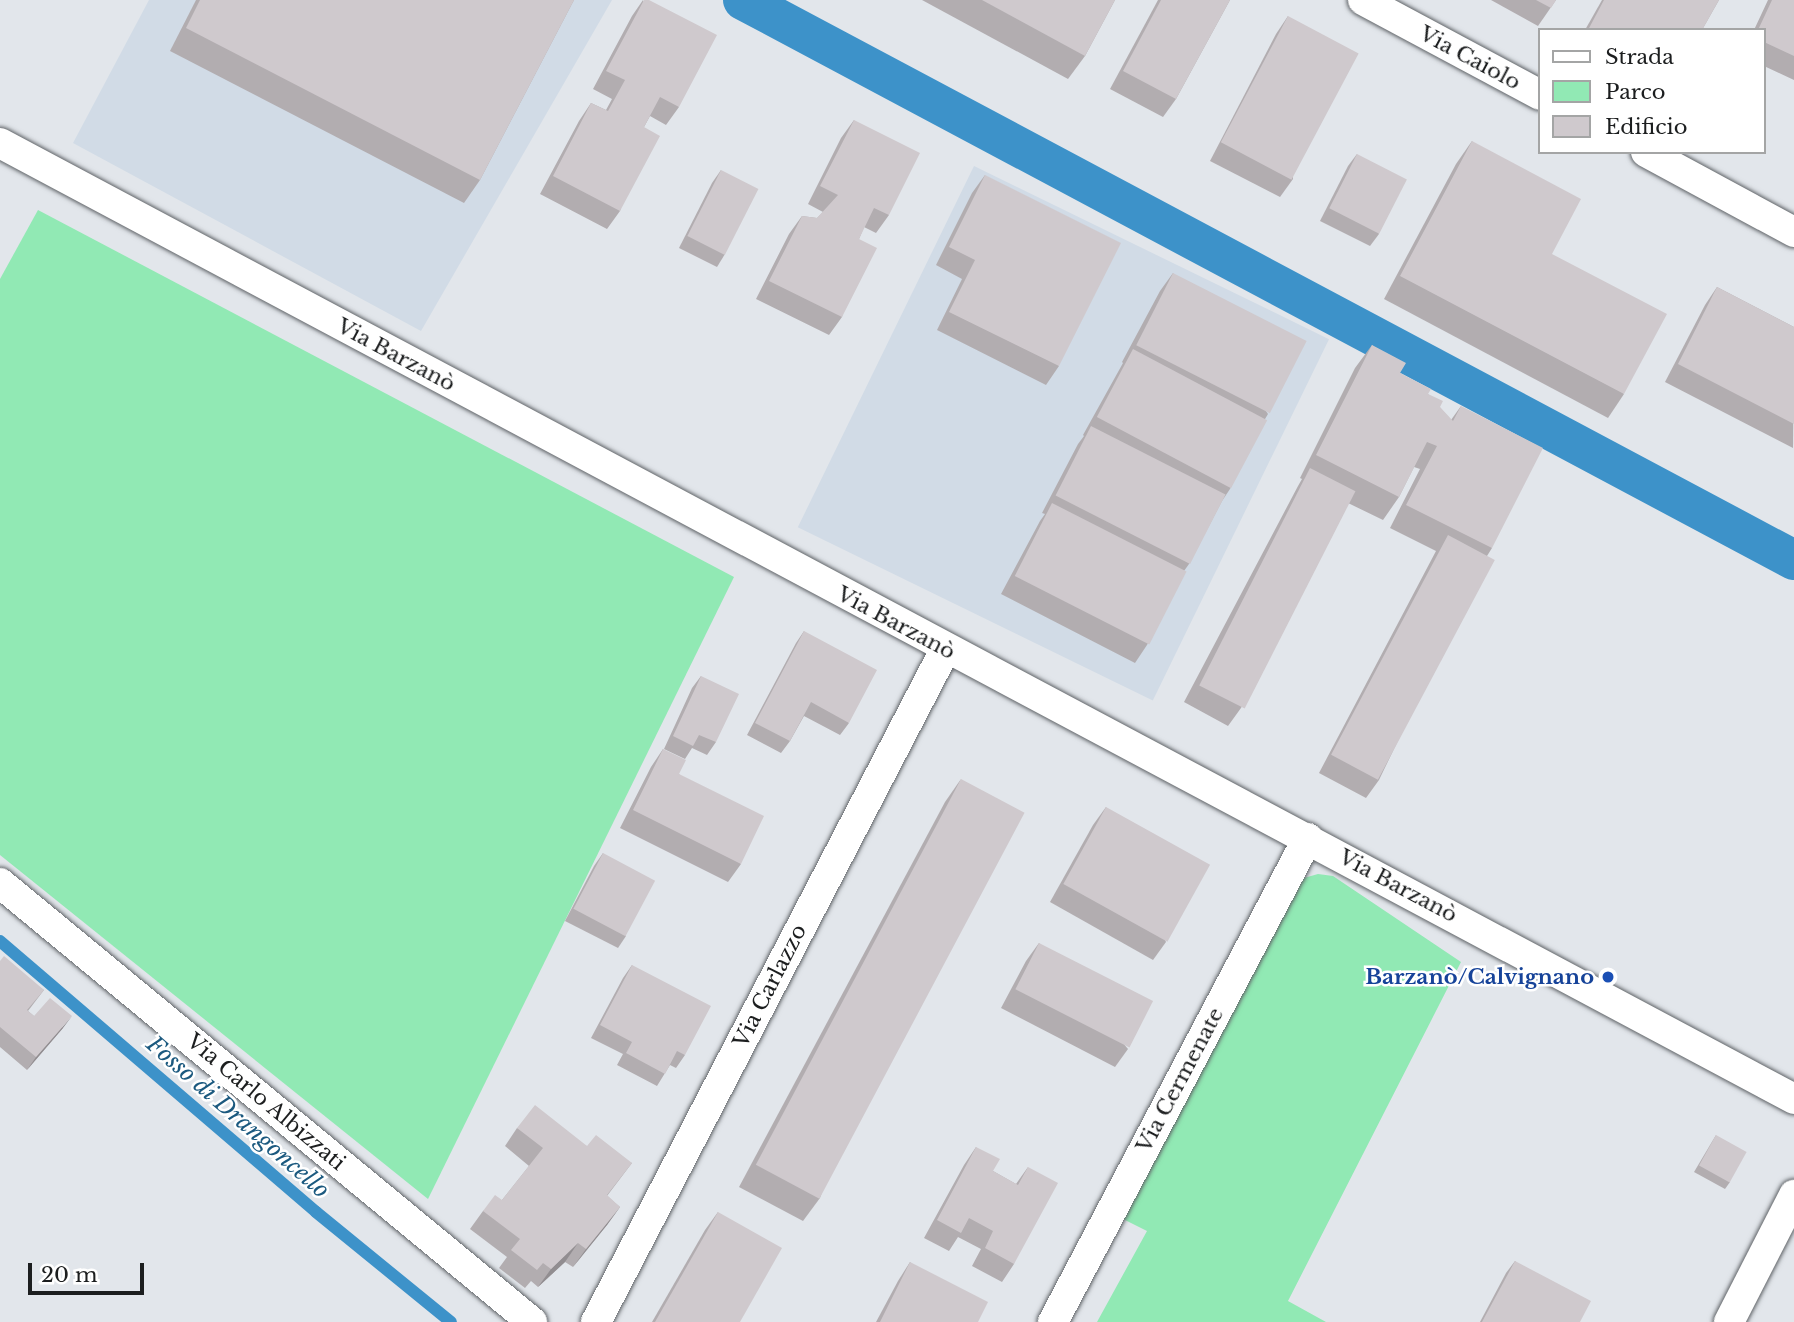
<!DOCTYPE html>
<meta charset="utf-8">
<style>
body{margin:0}
#map{position:relative;width:1794px;height:1322px;overflow:hidden;background:#e2e6eb;font-family:"Libre Baskerville",serif}
div>[style]{position:absolute}
[style*='--x']{left:calc(var(--x)*1px);top:calc(var(--y)*1px);width:calc(var(--w)*1px);rotate:calc(var(--a)*1deg)}
.built>*{inset:0;background:#d1dbe6;transform-origin:0 0}
.green>*{inset:0;background:#91e9b4}
.stream>*{height:12px;margin:-6px;padding:0 6px;transform-origin:6px;border-radius:6px;background:#3d92c9}
.canal>*{height:40px;margin:-20px;padding:0 20px;transform-origin:20px;border-radius:20px;background:#3d92c9}
.roads{filter:drop-shadow(0 0 2px #5f6367) drop-shadow(0 0 2px #5f6367)}
.minor>*{height:30px;margin:-15px;padding:0 15px;transform-origin:15px;border-radius:15px;background:#fff}
.wall>*{inset:0;background:#b2adb0}
.shaded-wall>*{inset:0;background:#918d90}
.building>*{inset:0;background:#cfc9cd;transform-origin:0 0}
.dots>*{width:19px;height:19px;translate:-50% -50%;box-sizing:border-box;border:4px solid #fff;border-radius:50%}
span{translate:-50% -50%;white-space:nowrap;text-align:center;line-height:1.15;-webkit-text-stroke:5px #fff;paint-order:stroke}
.street-label{font-size:21px;color:#1c1e1f}
.transit-label{font-size:21px;color:#164399;font-weight:700}
.right{translate:-100% -50%;text-align:right}
.water-label{font-size:23px;color:#1b597f;font-style:italic}
.legend{position:absolute;left:1538px;top:28px;width:228px;height:126px;box-sizing:border-box;background:#fff;border:2px solid #a4a5a5;margin:0;padding:9px 12px;list-style:none;font-size:21px;color:#1c1e1f}
.legend li{display:flex;align-items:center;gap:14px;height:35px}
.legend b{width:35px;border:2px solid #a4a5a5}
.scale{position:absolute;left:28px;top:1263px;width:116px;height:32px;box-sizing:border-box;border:4px solid #1c1e1f;border-top:0;padding-left:9px;font-size:21px;line-height:24px;white-space:nowrap;color:#1c1e1f;-webkit-text-stroke:5px #fff;paint-order:stroke}
</style>
<div id="map">
<div class="built">
<div style="clip-path:polygon(149px 0,612px 0,421px 331px,73px 143px)"></div>
<div style="left:974px;top:166px;width:395px;height:402px;rotate:26deg"></div>
</div>
<div class="green">
<div style="clip-path:polygon(38px 210px,734px 577px,428px 1199px,0 855px,0 279px)"></div>
<div style="clip-path:polygon(1318px 874px,1333px 876px,1461px 962px,1288px 1301px,1326px 1322px,1097px 1322px,1147px 1231px,1123px 1219px,1304px 878px)"></div>
</div>
<div class="stream">
<div style="--x:0;--y:941;--w:416;--a:40.6"></div>
<div style="--x:316;--y:1212;--w:174;--a:39.2"></div>
</div>
<div class="canal">
<div style="--x:743;--y:0;--w:1191;--a:28.05"></div>
</div>
<div class="roads">
<div class="minor">
<div style="--x:1363;--y:0;--w:201;--a:28.2"></div>
<div style="--x:0;--y:143;--w:2033;--a:28.05"></div>
<div style="--x:1646;--y:152;--w:168;--a:28.4"></div>
<div style="--x:0;--y:883;--w:690;--a:39.53"></div>
<div style="--x:596;--y:1322;--w:757;--a:-62.56"></div>
<div style="--x:1053;--y:1322;--w:547;--a:-62.22"></div>
<div style="--x:1729;--y:1322;--w:143;--a:-62.9"></div>
</div>
</div>
<div class="wall">
<div style="clip-path:polygon(196px 0,574px 0,480px 180px,464px 203px,170px 51px)"></div>
<div style="clip-path:polygon(643px 0,679px 107px,666px 125px,650px 116px,644px 127px,620px 211px,607px 229px,540px 194px,579px 121px,591px 103px,606px 110px,612px 99px,593px 89px,632px 16px)"></div>
<div style="clip-path:polygon(922px 0,1115px 0,1085px 56px,1068px 79px)"></div>
<div style="clip-path:polygon(1158px 0,1230px 0,1176px 99px,1163px 117px,1110px 89px)"></div>
<div style="clip-path:polygon(1491px 0,1556px 0,1538px 26px)"></div>
<div style="clip-path:polygon(1602px 0,1719px 0,1702px 30px,1585px 30px)"></div>
<div style="clip-path:polygon(1768px 0,1794px 0,1794px 80px,1764px 66px,1764px 30px,1754px 30px)"></div>
<div style="clip-path:polygon(1288px 16px,1293px 179px,1280px 197px,1210px 161px,1276px 34px)"></div>
<div style="clip-path:polygon(854px 120px,889px 215px,876px 233px,864px 227px,859px 239px,842px 317px,829px 335px,756px 299px,789px 234px,802px 216px,817px 218px,823px 212px,808px 204px,841px 138px)"></div>
<div style="clip-path:polygon(1472px 141px,1624px 394px,1608px 418px,1384px 299px,1456px 164px)"></div>
<div style="clip-path:polygon(1357px 154px,1379px 234px,1370px 246px,1320px 221px,1348px 166px)"></div>
<div style="clip-path:polygon(721px 170px,725px 254px,717px 267px,679px 248px,712px 183px)"></div>
<div style="clip-path:polygon(985px 175px,1059px 366px,1046px 385px,937px 330px,962px 279px,936px 265px,972px 193px)"></div>
<div style="clip-path:polygon(1173px 273px,1268px 414px,1265px 419px,1230px 489px,1222px 501px,1189px 564px,1184px 571px,1147px 645px,1135px 663px,1001px 594px,1040px 521px,1045px 514px,1042px 513px,1078px 444px,1084px 436px,1083px 435px,1123px 363px,1122px 362px,1160px 291px)"></div>
<div style="clip-path:polygon(1717px 287px,1794px 327px,1793px 448px,1665px 382px,1705px 305px)"></div>
<div style="clip-path:polygon(1372px 345px,1400px 373px,1428px 394px,1451px 420px,1461px 406px,1492px 548px,1487px 556px,1379px 780px,1366px 798px,1319px 773px,1436px 551px,1390px 528px,1420px 469px,1414px 467px,1399px 497px,1383px 520px,1348px 503px,1241px 708px,1228px 726px,1184px 702px,1298px 486px,1302px 479px,1300px 478px,1355px 368px)"></div>
<div style="clip-path:polygon(804px 631px,849px 723px,840px 735px,804px 716px,790px 741px,781px 753px,747px 735px,796px 643px)"></div>
<div style="clip-path:polygon(701px 676px,716px 742px,707px 755px,692px 748px,685px 759px,664px 749px,692px 688px)"></div>
<div style="clip-path:polygon(663px 749px,679px 774px,741px 864px,728px 882px,620px 828px,651px 767px)"></div>
<div style="clip-path:polygon(961px 779px,820px 1198px,803px 1221px,739px 1187px,945px 802px)"></div>
<div style="clip-path:polygon(1106px 807px,1166px 942px,1153px 960px,1050px 902px,1093px 825px)"></div>
<div style="clip-path:polygon(603px 853px,626px 936px,618px 948px,565px 921px,594px 866px)"></div>
<div style="clip-path:polygon(1039px 943px,1128px 1049px,1115px 1067px,1001px 1008px,1026px 961px)"></div>
<div style="clip-path:polygon(0 961px,44px 990px,28px 1011px,34px 1016px,63px 1028px,27px 1070px,0 1047px)"></div>
<div style="clip-path:polygon(632px 965px,685px 1055px,676px 1068px,670px 1065px,657px 1086px,617px 1065px,623px 1054px,591px 1038px,623px 978px)"></div>
<div style="clip-path:polygon(517px 1128px,587px 1146px,632px 1163px,607px 1196px,620px 1207px,607px 1225px,573px 1267px,565px 1262px,538px 1287px,531px 1281px,525px 1288px,499px 1268px,507px 1257px,470px 1229px,483px 1211px,502px 1200px,529px 1166px,505px 1146px)"></div>
<div style="clip-path:polygon(1716px 1135px,1730px 1182px,1725px 1189px,1694px 1172px)"></div>
<div style="clip-path:polygon(976px 1147px,993px 1171px,1016px 1184px,1028px 1167px,1014px 1264px,1002px 1282px,972px 1266px,981px 1249px,958px 1237px,949px 1251px,924px 1238px,964px 1165px)"></div>
<div style="clip-path:polygon(718px 1212px,740px 1322px,652px 1322px,705px 1230px)"></div>
<div style="clip-path:polygon(1515px 1261px,1580px 1322px,1480px 1322px,1506px 1273px)"></div>
<div style="clip-path:polygon(910px 1262px,978px 1322px,876px 1322px,898px 1281px)"></div>
</div>
<div class="shaded-wall">
<div style="clip-path:polygon(72px 1016px,63px 1028px,27px 1070px,36px 1057px)"></div>
<div style="clip-path:polygon(620px 1207px,607px 1225px,573px 1267px,586px 1249px)"></div>
<div style="clip-path:polygon(578px 1243px,565px 1262px,538px 1287px,551px 1269px)"></div>
</div>
<div class="building">
<div style="clip-path:polygon(200px 0,574px 0,480px 180px,186px 28px)"></div>
<div style="clip-path:polygon(644px 0,649px 0,717px 35px,679px 107px,660px 97px,644px 127px,660px 136px,620px 211px,553px 176px,591px 103px,608px 111px,625px 80px,606px 71px)"></div>
<div style="clip-path:polygon(982px 0,1115px 0,1085px 56px)"></div>
<div style="clip-path:polygon(1161px 0,1230px 0,1176px 99px,1123px 71px)"></div>
<div style="clip-path:polygon(1536px 0,1556px 0,1551px 8px)"></div>
<div style="clip-path:polygon(1604px 0,1719px 0,1702px 30px,1588px 30px)"></div>
<div style="clip-path:polygon(1772px 0,1794px 0,1794px 56px,1764px 42px,1764px 30px,1758px 30px)"></div>
<div style="left:1288px;top:16px;width:80px;height:143px;rotate:28deg"></div>
<div style="clip-path:polygon(854px 120px,920px 153px,889px 215px,874px 208px,859px 239px,877px 248px,842px 317px,769px 281px,802px 216px,817px 218px,838px 195px,820px 186px)"></div>
<div style="clip-path:polygon(1472px 141px,1581px 199px,1552px 254px,1667px 314px,1624px 394px,1400px 276px)"></div>
<div style="left:1357px;top:154px;width:56px;height:61px;rotate:27deg"></div>
<div style="left:721px;top:170px;width:42px;height:74px;rotate:27deg"></div>
<div style="clip-path:polygon(985px 175px,1121px 243px,1059px 366px,949px 312px,975px 260px,949px 247px)"></div>
<div style="left:1173px;top:273px;width:150px;height:81px;rotate:27deg"></div>
<div style="clip-path:polygon(1717px 287px,1794px 327px,1794px 424px,1678px 364px)"></div>
<div style="clip-path:polygon(1372px 345px,1406px 363px,1400px 373px,1431px 389px,1428px 394px,1443px 401px,1440px 407px,1453px 421px,1461px 406px,1543px 448px,1492px 548px,1406px 505px,1437px 446px,1427px 442px,1399px 497px,1316px 455px)"></div>
<div style="left:1133px;top:349px;width:152px;height:77px;rotate:28deg"></div>
<div style="left:1091px;top:426px;width:151px;height:78px;rotate:27deg"></div>
<div style="left:1310px;top:468px;width:51px;height:244px;rotate:27deg"></div>
<div style="left:1052px;top:503px;width:151px;height:82px;rotate:27deg"></div>
<div style="left:1448px;top:535px;width:53px;height:249px;rotate:28deg"></div>
<div style="clip-path:polygon(804px 631px,877px 670px,849px 723px,811px 702px,790px 741px,755px 723px)"></div>
<div style="clip-path:polygon(701px 676px,739px 694px,716px 742px,699px 735px,693px 746px,673px 736px)"></div>
<div style="clip-path:polygon(663px 749px,686px 760px,679px 774px,764px 816px,741px 864px,633px 810px)"></div>
<div style="left:961px;top:779px;width:72px;height:437px;rotate:28deg"></div>
<div style="left:1106px;top:807px;width:119px;height:88px;rotate:29deg"></div>
<div style="left:603px;top:853px;width:59px;height:63px;rotate:28deg"></div>
<div style="left:1039px;top:943px;width:128px;height:52px;rotate:27deg"></div>
<div style="clip-path:polygon(4px 956px,44px 990px,27px 1010px,34px 1016px,50px 998px,72px 1016px,36px 1057px,0 1027px,0 961px)"></div>
<div style="clip-path:polygon(632px 965px,711px 1006px,685px 1055px,677px 1051px,665px 1074px,626px 1053px,632px 1042px,600px 1025px)"></div>
<div style="clip-path:polygon(535px 1105px,587px 1146px,596px 1135px,632px 1163px,607px 1195px,620px 1207px,586px 1249px,578px 1243px,551px 1269px,543px 1263px,537px 1270px,511px 1250px,520px 1239px,483px 1211px,495px 1195px,502px 1200px,543px 1148px,517px 1128px)"></div>
<div style="left:1716px;top:1135px;width:35px;height:35px;rotate:29deg"></div>
<div style="clip-path:polygon(976px 1147px,1000px 1159px,993px 1171px,1018px 1185px,1028px 1167px,1058px 1183px,1014px 1264px,985px 1248px,993px 1231px,969px 1218px,961px 1233px,937px 1220px)"></div>
<div style="clip-path:polygon(718px 1212px,782px 1248px,740px 1322px,655px 1322px)"></div>
<div style="clip-path:polygon(1515px 1261px,1591px 1301px,1580px 1322px,1482px 1322px)"></div>
<div style="clip-path:polygon(910px 1262px,988px 1302px,978px 1322px,880px 1322px)"></div>
</div>
<div class="dots">
<div style="left:1608px;top:977px;background:#1a4fb4"></div>
</div>
<div class="street-label">
<span style="left:1470px;top:58px;rotate:28deg">Via Caiolo</span>
<span style="left:396px;top:355px;rotate:28deg">Via Barzanò</span>
<span style="left:896px;top:623px;rotate:28deg">Via Barzanò</span>
<span style="left:1398px;top:886px;rotate:28deg">Via Barzanò</span>
<span style="left:770px;top:986px;rotate:-63deg">Via Carlazzo</span>
<span style="left:1180px;top:1080px;rotate:-62deg">Via Cermenate</span>
<span style="left:266px;top:1102px;rotate:40deg">Via Carlo Albizzati</span>
</div>
<div class="transit-label">
<span class="right" style="left:1594px;top:977px">Barzanò/Calvignano</span>
</div>
<div class="water-label">
<span style="left:238px;top:1117px;rotate:41deg">Fosso di Drangoncello</span>
</div>
<ul class="legend">
<li><b style="height:9px;background:#fff"></b>Strada</li>
<li><b style="height:19px;background:#91e9b4"></b>Parco</li>
<li><b style="height:19px;background:#cfc9cd"></b>Edificio</li>
</ul>
<div class="scale">20 m</div>
</div>
